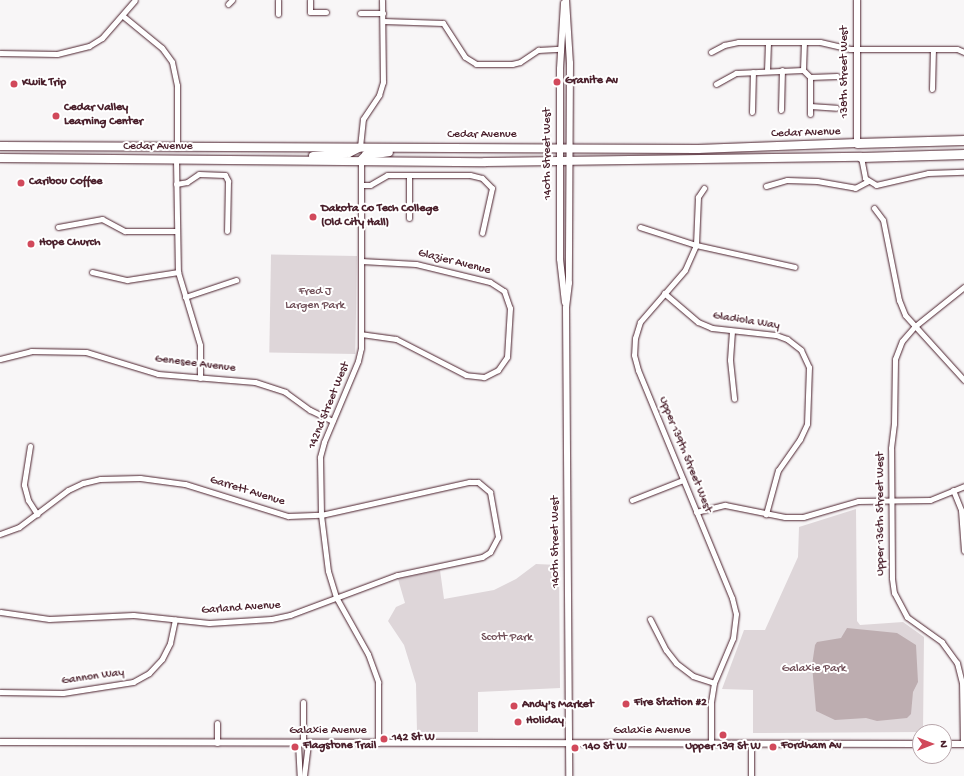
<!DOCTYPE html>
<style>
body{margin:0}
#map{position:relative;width:964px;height:776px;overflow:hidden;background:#f8f6f7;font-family:"Gochi Hand",sans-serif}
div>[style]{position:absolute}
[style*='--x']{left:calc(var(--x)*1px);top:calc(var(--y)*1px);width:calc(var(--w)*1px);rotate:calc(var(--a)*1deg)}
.green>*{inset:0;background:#ded6d9;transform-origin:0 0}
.water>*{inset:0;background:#bdadb0}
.roads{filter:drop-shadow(0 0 1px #4a1f2b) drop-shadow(0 0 1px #4a1f2b)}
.minor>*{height:5px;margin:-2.5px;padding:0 2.5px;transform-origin:2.5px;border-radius:2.5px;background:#fff}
.tertiary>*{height:6px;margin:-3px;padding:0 3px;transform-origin:3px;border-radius:3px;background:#fff}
.trunk>*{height:8px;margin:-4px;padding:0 4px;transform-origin:4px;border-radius:4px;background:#fff}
.motorway>*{height:9px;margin:-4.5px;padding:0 4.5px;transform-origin:4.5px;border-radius:4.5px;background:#fff}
.dots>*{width:11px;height:11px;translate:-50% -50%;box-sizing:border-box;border:2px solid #fff;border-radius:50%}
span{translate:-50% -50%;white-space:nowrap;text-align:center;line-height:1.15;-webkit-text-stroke:4px #fff;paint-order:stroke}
.street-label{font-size:12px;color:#4a1f2b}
.poi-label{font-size:12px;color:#4a1f2b;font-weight:700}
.left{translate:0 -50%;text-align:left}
.park-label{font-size:12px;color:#6f4d56}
.north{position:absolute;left:912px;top:724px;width:40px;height:40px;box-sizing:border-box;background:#fff;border:1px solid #b7a5aa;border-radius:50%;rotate:90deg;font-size:11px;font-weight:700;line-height:16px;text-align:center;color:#4a1f2b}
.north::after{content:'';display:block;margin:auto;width:14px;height:18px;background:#d1495b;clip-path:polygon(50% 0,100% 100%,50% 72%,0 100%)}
</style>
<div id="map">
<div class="green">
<div style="left:357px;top:256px;width:98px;height:86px;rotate:91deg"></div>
<div style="clip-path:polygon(856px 509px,857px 621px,860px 625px,903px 622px,924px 637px,923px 732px,753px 733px,753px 690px,722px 689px,744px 630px,765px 630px,798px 557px,799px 527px)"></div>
<div style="clip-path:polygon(536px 564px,559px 565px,560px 688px,478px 692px,478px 732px,417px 732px,416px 684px,404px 645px,388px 621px,396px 607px,405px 603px,398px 579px,440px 570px,444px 599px,494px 590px,516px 579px)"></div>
</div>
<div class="water">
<div style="clip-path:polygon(847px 628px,897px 633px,916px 645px,918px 682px,913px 692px,911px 714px,907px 718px,877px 721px,866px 718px,835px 720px,816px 711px,812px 665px,815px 645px,817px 642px,841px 638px)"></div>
</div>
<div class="roads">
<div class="minor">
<div style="--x:278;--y:0;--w:14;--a:90"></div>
<div style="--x:310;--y:0;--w:12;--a:90"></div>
<div style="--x:310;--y:12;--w:16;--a:0"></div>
<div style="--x:228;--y:4;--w:6;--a:-45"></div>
<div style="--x:360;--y:13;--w:23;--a:0"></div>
<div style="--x:123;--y:16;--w:50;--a:39.4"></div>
<div style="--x:162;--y:48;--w:17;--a:54"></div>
<div style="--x:172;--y:62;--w:24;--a:78"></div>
<div style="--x:177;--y:85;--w:63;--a:90"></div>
<div style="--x:383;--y:21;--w:60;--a:1.9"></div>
<div style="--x:443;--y:23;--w:40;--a:57.1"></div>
<div style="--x:465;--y:57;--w:13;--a:32"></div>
<div style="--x:476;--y:64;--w:36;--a:0"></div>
<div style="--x:512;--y:64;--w:8;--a:-14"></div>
<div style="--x:520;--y:62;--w:22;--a:-34"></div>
<div style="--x:538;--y:50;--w:22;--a:-3"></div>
<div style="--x:711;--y:52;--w:15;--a:-28"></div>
<div style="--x:724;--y:45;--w:14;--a:-12"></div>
<div style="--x:738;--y:42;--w:82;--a:0"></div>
<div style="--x:820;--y:42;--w:31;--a:13"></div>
<div style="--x:850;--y:49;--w:107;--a:0"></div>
<div style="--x:957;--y:49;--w:8;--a:23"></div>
<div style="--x:0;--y:53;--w:57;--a:1"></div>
<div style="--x:57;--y:54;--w:33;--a:-14"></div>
<div style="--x:89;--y:46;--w:15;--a:-32"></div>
<div style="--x:102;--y:38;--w:50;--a:-49"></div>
<div style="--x:803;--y:70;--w:27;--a:-88"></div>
<div style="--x:767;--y:71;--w:28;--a:-88"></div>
<div style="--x:810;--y:77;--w:37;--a:90"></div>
<div style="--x:716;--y:84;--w:23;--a:-29"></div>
<div style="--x:736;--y:73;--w:67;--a:-2.6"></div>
<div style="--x:803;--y:70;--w:10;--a:45"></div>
<div style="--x:810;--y:77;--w:27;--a:-2"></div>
<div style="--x:932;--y:89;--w:40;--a:-88.6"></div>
<div style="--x:810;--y:106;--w:26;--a:4"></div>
<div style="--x:781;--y:110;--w:40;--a:-88.6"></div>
<div style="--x:752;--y:112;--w:40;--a:-88.6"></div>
<div style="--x:360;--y:147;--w:28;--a:-84"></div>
<div style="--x:363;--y:119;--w:29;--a:-56"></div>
<div style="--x:379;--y:95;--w:14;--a:-73"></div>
<div style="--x:383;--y:82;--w:82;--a:-90.7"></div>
<div style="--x:861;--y:157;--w:21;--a:79"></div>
<div style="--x:865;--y:178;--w:13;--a:32"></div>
<div style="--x:876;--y:185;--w:53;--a:-13"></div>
<div style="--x:928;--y:173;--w:36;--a:-2"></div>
<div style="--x:176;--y:160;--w:112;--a:89"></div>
<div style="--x:178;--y:272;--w:76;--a:73.2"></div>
<div style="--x:200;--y:345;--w:33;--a:90"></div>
<div style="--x:361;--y:160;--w:188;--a:90"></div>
<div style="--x:361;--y:348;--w:13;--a:103"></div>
<div style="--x:358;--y:361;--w:88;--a:112.8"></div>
<div style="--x:324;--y:442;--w:16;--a:105"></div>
<div style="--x:320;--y:457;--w:58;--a:89"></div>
<div style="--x:321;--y:515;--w:56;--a:82.9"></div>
<div style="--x:328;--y:571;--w:27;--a:73"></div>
<div style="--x:336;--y:597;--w:65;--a:60.7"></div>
<div style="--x:368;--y:654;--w:30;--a:70"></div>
<div style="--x:378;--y:682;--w:61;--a:90"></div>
<div style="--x:409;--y:176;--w:42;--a:90"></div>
<div style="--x:176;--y:184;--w:11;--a:-10"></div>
<div style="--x:187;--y:182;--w:14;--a:-34"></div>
<div style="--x:199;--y:174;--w:26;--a:2"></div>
<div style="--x:225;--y:175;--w:7;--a:63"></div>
<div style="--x:228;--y:181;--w:50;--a:91.1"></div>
<div style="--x:361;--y:185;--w:9;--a:0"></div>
<div style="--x:370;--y:185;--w:20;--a:-30"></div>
<div style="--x:387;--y:175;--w:83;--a:0"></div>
<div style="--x:470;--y:175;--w:12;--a:14"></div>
<div style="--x:482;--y:178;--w:14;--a:45"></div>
<div style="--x:492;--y:188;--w:46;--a:102.5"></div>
<div style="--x:766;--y:186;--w:22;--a:-16"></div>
<div style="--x:787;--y:180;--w:30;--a:2"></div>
<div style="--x:817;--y:181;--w:39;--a:10"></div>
<div style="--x:855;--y:188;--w:15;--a:-28"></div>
<div style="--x:704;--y:188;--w:11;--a:124"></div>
<div style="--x:698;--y:197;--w:48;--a:92.4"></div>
<div style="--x:696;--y:245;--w:27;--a:114"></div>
<div style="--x:685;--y:270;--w:69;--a:130.9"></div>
<div style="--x:640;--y:322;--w:17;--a:107"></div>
<div style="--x:635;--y:338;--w:17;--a:93"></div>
<div style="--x:634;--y:355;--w:16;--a:75"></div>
<div style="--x:638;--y:370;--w:247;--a:67.6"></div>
<div style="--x:732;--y:598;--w:16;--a:76"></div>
<div style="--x:736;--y:614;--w:24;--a:97"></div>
<div style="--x:733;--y:638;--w:49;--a:112.9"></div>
<div style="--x:714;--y:683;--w:18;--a:99"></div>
<div style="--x:711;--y:701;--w:42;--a:90"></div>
<div style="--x:874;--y:208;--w:15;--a:53"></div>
<div style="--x:883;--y:220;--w:82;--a:78.7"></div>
<div style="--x:899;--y:300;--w:16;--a:68"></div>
<div style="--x:905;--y:315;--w:88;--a:47.8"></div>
<div style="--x:58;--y:227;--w:45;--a:-10.3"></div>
<div style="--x:102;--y:219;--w:26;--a:28"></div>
<div style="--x:125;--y:231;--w:51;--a:0"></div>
<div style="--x:640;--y:227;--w:59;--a:17.8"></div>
<div style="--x:696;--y:245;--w:101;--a:12.5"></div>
<div style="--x:361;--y:261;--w:55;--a:3.1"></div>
<div style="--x:416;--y:264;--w:76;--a:13.7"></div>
<div style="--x:490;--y:282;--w:17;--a:33"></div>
<div style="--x:504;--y:291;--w:18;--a:71"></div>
<div style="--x:510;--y:308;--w:49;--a:93.5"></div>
<div style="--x:507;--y:357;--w:16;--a:125"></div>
<div style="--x:498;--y:370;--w:16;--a:153"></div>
<div style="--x:484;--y:377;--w:18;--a:-174"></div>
<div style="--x:466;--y:375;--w:79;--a:-152.8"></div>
<div style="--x:396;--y:339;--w:35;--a:-172"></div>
<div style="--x:92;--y:272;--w:36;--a:13"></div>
<div style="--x:127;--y:280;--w:52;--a:-8.9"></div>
<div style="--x:664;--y:293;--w:45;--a:40.5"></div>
<div style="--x:698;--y:322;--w:15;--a:23"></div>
<div style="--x:712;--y:328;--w:64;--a:6.2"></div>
<div style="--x:776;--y:335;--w:12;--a:20"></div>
<div style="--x:787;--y:339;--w:18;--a:38"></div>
<div style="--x:801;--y:350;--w:19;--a:65"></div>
<div style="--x:809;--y:367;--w:57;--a:92"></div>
<div style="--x:807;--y:424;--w:17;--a:115"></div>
<div style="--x:800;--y:439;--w:38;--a:125"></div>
<div style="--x:778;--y:470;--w:46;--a:105.3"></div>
<div style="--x:185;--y:297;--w:54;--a:-18.4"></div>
<div style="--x:732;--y:331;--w:29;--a:94"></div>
<div style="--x:730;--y:360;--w:39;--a:84"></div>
<div style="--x:0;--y:359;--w:32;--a:-14"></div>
<div style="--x:31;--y:351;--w:55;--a:1"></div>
<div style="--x:86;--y:352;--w:75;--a:17"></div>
<div style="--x:158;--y:374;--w:97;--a:4.7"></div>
<div style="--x:255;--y:382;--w:32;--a:18"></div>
<div style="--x:285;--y:392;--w:31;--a:36"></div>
<div style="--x:310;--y:410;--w:25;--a:26"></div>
<div style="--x:30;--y:446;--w:39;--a:99"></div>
<div style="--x:24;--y:485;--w:16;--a:75"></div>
<div style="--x:28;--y:500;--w:17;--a:57"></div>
<div style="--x:953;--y:490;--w:22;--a:68"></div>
<div style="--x:961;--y:510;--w:41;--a:85.8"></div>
<div style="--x:632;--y:500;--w:55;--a:-21.4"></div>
<div style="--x:696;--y:512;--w:30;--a:-14"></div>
<div style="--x:725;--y:505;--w:61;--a:11.3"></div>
<div style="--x:785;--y:517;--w:18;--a:0"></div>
<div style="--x:803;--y:517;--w:57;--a:-16.2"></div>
<div style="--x:858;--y:501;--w:72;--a:-0.8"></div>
<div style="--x:930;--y:500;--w:37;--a:-22"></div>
<div style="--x:0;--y:534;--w:20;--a:-20"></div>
<div style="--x:19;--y:527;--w:61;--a:-37.1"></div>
<div style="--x:68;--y:490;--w:17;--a:-25"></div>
<div style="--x:83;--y:483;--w:17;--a:-13"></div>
<div style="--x:100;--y:479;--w:40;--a:-1.4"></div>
<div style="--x:140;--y:478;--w:45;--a:7.6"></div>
<div style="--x:185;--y:484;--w:108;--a:17.3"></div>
<div style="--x:288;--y:516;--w:33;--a:-2"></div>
<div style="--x:321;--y:515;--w:152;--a:-12.6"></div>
<div style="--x:469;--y:482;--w:9;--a:0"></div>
<div style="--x:478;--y:482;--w:16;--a:40"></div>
<div style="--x:490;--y:492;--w:46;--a:79.9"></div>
<div style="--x:498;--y:537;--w:17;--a:118"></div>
<div style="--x:490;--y:552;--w:9;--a:148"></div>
<div style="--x:482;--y:557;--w:87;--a:168"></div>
<div style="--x:397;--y:575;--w:114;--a:159.5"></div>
<div style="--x:290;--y:615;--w:19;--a:168"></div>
<div style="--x:271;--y:619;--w:62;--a:176.3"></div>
<div style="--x:209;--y:623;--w:76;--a:-174"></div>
<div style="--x:133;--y:615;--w:84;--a:177.3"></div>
<div style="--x:49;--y:619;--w:49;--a:-171.9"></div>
<div style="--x:650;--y:619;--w:35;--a:63"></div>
<div style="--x:666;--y:650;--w:16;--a:52"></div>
<div style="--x:676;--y:663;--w:21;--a:37"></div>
<div style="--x:693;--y:676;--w:22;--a:18"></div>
<div style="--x:0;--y:692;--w:63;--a:0.9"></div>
<div style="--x:63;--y:693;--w:71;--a:-8.9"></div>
<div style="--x:133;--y:682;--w:18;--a:-29"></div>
<div style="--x:149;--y:673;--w:19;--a:-47"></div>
<div style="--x:162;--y:659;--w:18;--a:-63"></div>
<div style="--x:170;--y:643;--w:24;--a:-78"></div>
<div style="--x:217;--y:723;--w:20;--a:90"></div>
<div style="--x:298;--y:743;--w:33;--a:87"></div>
<div style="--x:303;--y:743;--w:41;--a:-90"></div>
<div style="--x:963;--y:744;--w:61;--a:-90.9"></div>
<div style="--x:962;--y:683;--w:21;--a:-104"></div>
<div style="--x:957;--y:663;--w:26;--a:-126"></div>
<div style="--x:942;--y:642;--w:43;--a:-144.5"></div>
<div style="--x:907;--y:617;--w:27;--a:-118"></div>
<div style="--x:894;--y:593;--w:15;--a:-98"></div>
<div style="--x:892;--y:578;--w:130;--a:-90.4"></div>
<div style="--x:891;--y:448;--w:24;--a:-83"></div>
<div style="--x:894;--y:424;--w:65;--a:-89.1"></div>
<div style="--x:895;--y:359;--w:19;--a:-69"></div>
<div style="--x:902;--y:341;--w:18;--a:-49"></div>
<div style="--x:914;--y:327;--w:64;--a:-38.7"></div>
<div style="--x:304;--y:776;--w:33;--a:-83"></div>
<div style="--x:751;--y:776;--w:33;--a:-90"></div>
</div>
<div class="tertiary">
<div style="--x:566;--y:0;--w:63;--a:86.4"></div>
<div style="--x:570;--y:63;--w:220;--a:90.3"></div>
<div style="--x:569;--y:283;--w:25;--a:97"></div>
<div style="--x:566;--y:308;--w:468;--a:89.6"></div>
<div style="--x:857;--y:0;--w:143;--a:90"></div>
<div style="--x:564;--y:3;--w:66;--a:93.5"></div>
<div style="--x:560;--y:69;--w:190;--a:90"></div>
<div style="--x:560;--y:259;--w:44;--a:83.5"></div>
<div style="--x:0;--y:742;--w:920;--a:0.12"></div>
<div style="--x:944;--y:744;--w:20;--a:0"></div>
</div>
<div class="trunk">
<div style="--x:0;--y:146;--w:698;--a:0.25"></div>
<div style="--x:698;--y:149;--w:159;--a:-2.2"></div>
<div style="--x:313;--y:156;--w:36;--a:-5"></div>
<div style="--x:349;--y:153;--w:11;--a:-27"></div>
<div style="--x:0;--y:158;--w:485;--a:0.5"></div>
<div style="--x:485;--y:162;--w:376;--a:-0.8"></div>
<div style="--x:361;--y:160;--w:7;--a:-45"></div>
<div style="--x:366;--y:155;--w:23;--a:-7"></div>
</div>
<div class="motorway">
<div style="--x:857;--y:143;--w:107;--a:-1.6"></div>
<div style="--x:861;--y:157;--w:103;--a:-1.7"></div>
</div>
</div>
<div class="dots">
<div style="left:557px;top:82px;background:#d1495b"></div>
<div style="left:14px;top:84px;background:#d1495b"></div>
<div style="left:56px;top:116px;background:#d1495b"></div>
<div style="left:21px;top:183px;background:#d1495b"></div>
<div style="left:313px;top:217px;background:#d1495b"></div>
<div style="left:31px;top:244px;background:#d1495b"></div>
<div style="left:626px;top:704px;background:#d1495b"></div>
<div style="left:514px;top:706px;background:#d1495b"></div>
<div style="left:518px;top:722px;background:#d1495b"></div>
<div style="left:723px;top:735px;background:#d1495b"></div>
<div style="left:384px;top:739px;background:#d1495b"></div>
<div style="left:295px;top:747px;background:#d1495b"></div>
<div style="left:773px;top:747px;background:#d1495b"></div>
<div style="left:575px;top:748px;background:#d1495b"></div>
</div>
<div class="street-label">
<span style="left:846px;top:72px;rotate:-90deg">138th Street West</span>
<span style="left:806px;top:134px;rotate:-2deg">Cedar Avenue</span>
<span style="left:482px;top:136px">Cedar Avenue</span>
<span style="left:158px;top:148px">Cedar Avenue</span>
<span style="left:549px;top:154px;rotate:-90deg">140th Street West</span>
<span style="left:454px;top:263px;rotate:14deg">Glazier Avenue</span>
<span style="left:746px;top:322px;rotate:9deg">Gladiola Way</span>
<span style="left:195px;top:365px;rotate:7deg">Genesee Avenue</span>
<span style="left:330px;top:406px;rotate:-68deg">142nd Street West</span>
<span style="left:684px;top:455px;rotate:68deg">Upper 139th Street West</span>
<span style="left:247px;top:492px;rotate:17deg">Garrett Avenue</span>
<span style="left:882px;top:514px;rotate:-90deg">Upper 136th Street West</span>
<span style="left:557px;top:542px;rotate:-90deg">140th Street West</span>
<span style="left:241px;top:609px;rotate:-4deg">Garland Avenue</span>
<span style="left:93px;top:678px;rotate:-8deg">Gannon Way</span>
<span style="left:328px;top:732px">Galaxie Avenue</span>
<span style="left:652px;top:732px">Galaxie Avenue</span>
</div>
<div class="poi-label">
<span class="left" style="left:565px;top:82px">Granite Av</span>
<span class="left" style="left:22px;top:84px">Kwik Trip</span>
<span class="left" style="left:64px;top:116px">Cedar Valley<br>Learning Center</span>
<span class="left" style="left:29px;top:183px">Caribou Coffee</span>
<span class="left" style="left:321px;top:217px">Dakota Co Tech College<br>(Old City Hall)</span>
<span class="left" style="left:39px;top:244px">Hope Church</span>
<span class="left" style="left:634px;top:704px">Fire Station #2</span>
<span class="left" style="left:522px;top:706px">Andy's Market</span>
<span class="left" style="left:526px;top:722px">Holiday</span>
<span class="left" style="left:392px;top:739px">142 St W</span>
<span class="left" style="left:303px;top:747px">Flagstone Trail</span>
<span class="left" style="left:781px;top:747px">Fordham Av</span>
<span class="left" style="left:583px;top:748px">140 St W</span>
<span style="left:723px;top:748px">Upper 139 St W</span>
</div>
<div class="park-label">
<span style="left:315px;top:300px">Fred J<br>Largen Park</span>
<span style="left:507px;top:639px">Scott Park</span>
<span style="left:814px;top:670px">Galaxie Park</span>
</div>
<div class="north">N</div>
</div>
